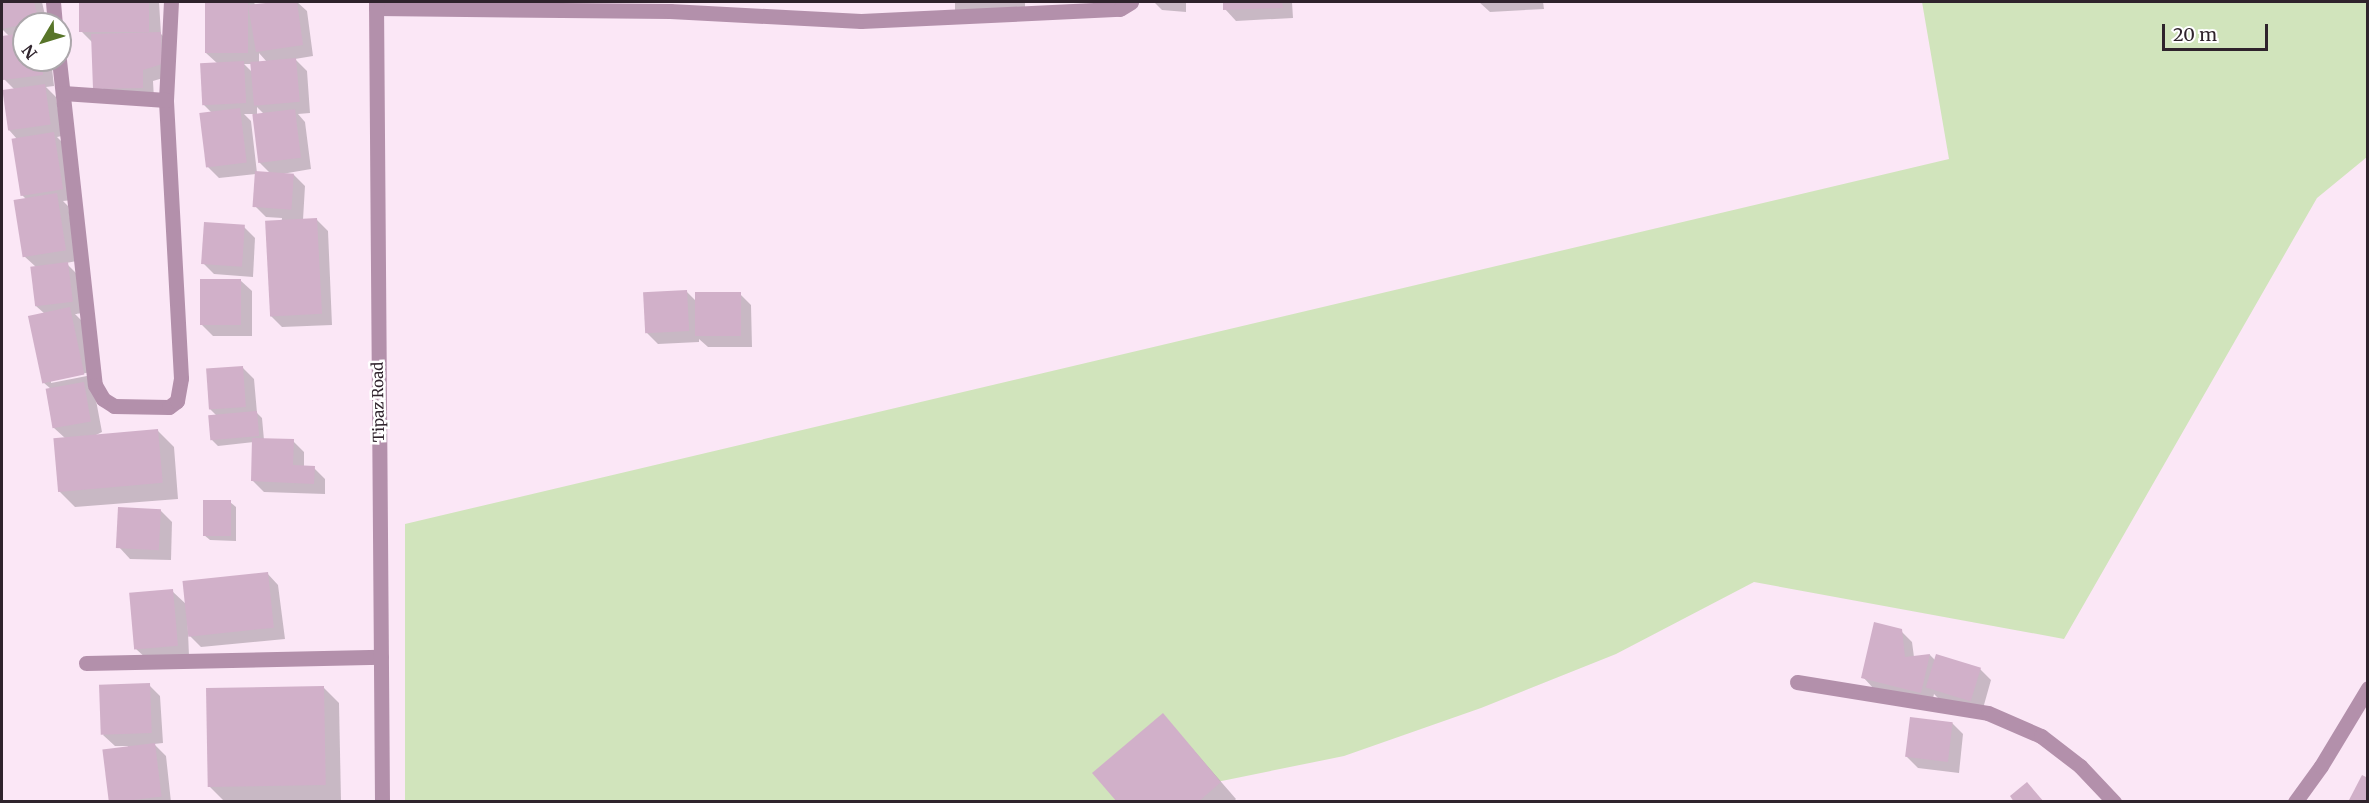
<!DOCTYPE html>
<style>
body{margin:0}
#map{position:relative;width:2369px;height:803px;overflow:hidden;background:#fbe7f6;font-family:Merriweather,serif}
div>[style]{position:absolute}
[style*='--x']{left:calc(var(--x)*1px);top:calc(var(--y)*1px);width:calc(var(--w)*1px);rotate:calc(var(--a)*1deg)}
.green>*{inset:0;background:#d1e4bc}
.shadow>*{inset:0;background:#0003;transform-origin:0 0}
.building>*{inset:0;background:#d1b0c9;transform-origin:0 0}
.minor>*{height:15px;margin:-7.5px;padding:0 7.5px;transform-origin:7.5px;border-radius:7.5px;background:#b390ab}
.tertiary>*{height:15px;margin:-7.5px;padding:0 7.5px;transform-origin:7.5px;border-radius:7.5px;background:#b390ab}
span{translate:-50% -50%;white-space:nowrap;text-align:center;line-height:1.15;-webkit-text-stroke:5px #fff;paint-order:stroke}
.street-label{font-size:15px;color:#2f232c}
.frame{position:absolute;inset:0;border:3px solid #2f232c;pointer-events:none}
.north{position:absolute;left:12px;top:12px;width:60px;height:60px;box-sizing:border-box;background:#fff;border:2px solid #aca7ab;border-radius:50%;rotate:232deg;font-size:16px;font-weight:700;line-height:24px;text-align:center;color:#2f232c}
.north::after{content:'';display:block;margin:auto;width:21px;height:27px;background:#587529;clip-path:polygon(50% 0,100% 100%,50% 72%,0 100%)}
.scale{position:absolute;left:2162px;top:24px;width:106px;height:27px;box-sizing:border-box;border:3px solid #2f232c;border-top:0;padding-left:8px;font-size:18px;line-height:21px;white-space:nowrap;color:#2f232c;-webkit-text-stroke:4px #fff;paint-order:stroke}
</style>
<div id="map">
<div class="green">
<div style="clip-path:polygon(1922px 2px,2367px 2px,2367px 157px,2317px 198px,2064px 639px,1754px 582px,1616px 654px,1481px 708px,1344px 756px,1197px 786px,1172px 801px,405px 802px,405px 524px,1949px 159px)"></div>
</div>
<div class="shadow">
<div style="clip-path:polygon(evenodd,2px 2px,42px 2px,47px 24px,24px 24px,24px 60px,51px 60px,54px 86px,46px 87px,56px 97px,62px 136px,57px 137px,65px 145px,73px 200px,63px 201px,68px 206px,77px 261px,66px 263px,78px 275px,83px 313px,75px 314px,81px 320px,95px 386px,88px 387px,95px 395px,102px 432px,94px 436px,158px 431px,174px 447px,178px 499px,75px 507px,59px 491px,65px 438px,54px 428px,51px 389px,44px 383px,45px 314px,36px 306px,36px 267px,24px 256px,26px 199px,21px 194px,17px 139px,9px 130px,15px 90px,4px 79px,2px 37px,9px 36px,2px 29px,2px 2px,91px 372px,92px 375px,51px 383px,51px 380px,91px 372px)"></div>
<div style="clip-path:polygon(81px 2px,159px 2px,161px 34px,172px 45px,173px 75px,153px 81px,154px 99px,106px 100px,93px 43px,82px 32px)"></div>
<div style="clip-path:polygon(evenodd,206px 2px,253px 2px,257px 6px,297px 2px,307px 11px,313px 56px,295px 59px,307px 71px,310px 113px,298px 114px,305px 122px,311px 169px,282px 174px,294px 175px,305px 186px,303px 220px,317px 220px,328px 231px,332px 325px,282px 327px,270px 315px,282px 218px,266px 217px,255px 206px,256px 174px,219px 178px,207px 166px,212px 113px,204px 105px,218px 64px,206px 53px,206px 2px,259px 53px,267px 62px,259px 62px,259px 53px,206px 2px,244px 64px,252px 64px,252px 72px,244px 64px,206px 2px,257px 107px,264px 114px,257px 115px,257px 107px,206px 2px,244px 114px,253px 114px,260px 163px,270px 173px,257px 173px,251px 121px,244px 114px)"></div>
<div style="left:955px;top:2px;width:70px;height:13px"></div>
<div style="clip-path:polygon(1154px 2px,1186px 2px,1186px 12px,1162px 10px)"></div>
<div style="clip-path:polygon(1225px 2px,1292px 2px,1293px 18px,1236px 21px,1225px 9px)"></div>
<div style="clip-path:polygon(1479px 2px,1543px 2px,1544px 9px,1490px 12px)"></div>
<div style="clip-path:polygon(244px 227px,255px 238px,253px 277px,214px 274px,203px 263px)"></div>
<div style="clip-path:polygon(240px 280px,252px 291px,252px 336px,213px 336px,201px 324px)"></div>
<div style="clip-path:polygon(686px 291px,696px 301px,740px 294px,751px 305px,752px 347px,708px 347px,699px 339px,699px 342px,658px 344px,647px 333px)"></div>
<div style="clip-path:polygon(243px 368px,254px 379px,257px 413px,262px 418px,264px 440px,293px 441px,304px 452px,304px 467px,314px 468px,325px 479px,325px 494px,264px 492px,253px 481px,254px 442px,218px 446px,212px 440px,217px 416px,210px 409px)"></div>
<div style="clip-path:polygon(230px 502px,236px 507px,236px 541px,210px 540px,204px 535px)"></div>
<div style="clip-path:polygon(160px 510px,172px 522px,171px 560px,130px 559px,119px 547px)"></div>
<div style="clip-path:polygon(267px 573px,278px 585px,285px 639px,201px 647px,190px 636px,187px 608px,189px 656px,148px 660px,136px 649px,172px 591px,187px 605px)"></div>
<div style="clip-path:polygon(1901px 631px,1912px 642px,1914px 657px,1930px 655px,1936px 661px,1980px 669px,1991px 680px,1982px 712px,1939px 699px,1934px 694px,1932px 703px,1874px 689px,1863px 677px)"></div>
<div style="clip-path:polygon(149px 685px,160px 696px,163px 743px,154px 744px,166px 756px,171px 802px,110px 802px,128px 746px,115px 746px,103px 735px)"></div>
<div style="clip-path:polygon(323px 687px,339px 703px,341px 801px,225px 802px,209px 786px)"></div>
<div style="clip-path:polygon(1163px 715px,1236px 799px,1233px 802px,1119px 802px)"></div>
<div style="clip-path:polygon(1952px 723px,1963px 734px,1959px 773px,1918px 768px,1907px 757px)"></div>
</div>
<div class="building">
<div style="clip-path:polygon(2px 2px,34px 2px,39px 21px,2px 29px)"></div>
<div style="left:79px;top:2px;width:70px;height:30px"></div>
<div style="left:205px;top:2px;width:43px;height:51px"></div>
<div style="clip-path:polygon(275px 2px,297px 2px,303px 45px,256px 52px,248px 5px)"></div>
<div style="clip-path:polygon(1223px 2px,1282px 2px,1283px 8px,1223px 10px)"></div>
<div style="clip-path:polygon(161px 32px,162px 64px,143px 70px,143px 88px,93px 89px,91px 34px)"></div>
<div style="clip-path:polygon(24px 33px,24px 60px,42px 60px,43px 75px,3px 80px,2px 36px)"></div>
<div style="left:296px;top:58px;width:44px;height:46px;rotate:85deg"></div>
<div style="left:244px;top:61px;width:42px;height:44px;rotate:87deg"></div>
<div style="left:45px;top:84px;width:41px;height:43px;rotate:82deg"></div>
<div style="left:240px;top:108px;width:55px;height:41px;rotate:83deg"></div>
<div style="left:295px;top:109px;width:49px;height:43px;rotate:83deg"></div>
<div style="left:54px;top:132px;width:58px;height:43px;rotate:81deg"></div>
<div style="left:255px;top:171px;width:39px;height:36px;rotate:4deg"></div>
<div style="left:57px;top:193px;width:58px;height:44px;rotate:81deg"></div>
<div style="left:317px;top:218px;width:96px;height:52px;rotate:87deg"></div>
<div style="left:204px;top:222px;width:41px;height:42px;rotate:4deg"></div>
<div style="left:68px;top:262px;width:40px;height:38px;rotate:83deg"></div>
<div style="left:200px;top:279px;width:41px;height:46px"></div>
<div style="left:687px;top:290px;width:41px;height:44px;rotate:87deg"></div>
<div style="left:741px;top:292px;width:44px;height:46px;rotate:90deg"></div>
<div style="left:70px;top:307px;width:69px;height:43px;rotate:78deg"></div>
<div style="left:243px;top:366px;width:41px;height:37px;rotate:86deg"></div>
<div style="left:84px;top:382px;width:40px;height:39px;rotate:80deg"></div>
<div style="left:257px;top:411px;width:25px;height:49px;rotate:85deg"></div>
<div style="left:158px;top:429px;width:54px;height:105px;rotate:85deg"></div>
<div style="clip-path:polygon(252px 438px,294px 439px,293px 465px,315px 466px,314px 484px,251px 481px)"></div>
<div style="left:203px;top:500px;width:28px;height:36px"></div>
<div style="left:118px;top:507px;width:43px;height:41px;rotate:3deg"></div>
<div style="left:268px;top:572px;width:56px;height:86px;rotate:84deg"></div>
<div style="left:173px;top:589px;width:57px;height:44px;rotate:85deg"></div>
<div style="clip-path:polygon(1874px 622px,1902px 629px,1905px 657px,1930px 654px,1921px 693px,1861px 678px)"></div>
<div style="left:1936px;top:654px;width:47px;height:35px;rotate:17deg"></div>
<div style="left:150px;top:683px;width:50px;height:51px;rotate:88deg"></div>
<div style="left:324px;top:686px;width:99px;height:118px;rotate:89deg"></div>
<div style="clip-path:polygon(1163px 713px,1221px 782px,1198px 802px,1117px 802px,1092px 773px)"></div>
<div style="left:1910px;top:717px;width:43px;height:40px;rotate:7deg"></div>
<div style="left:155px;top:743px;width:54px;height:53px;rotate:83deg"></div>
<div style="clip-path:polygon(2362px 775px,2368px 778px,2368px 802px,2348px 802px)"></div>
<div style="clip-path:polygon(2027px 782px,2044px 802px,2014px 802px,2010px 796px)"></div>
</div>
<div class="minor">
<div style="--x:53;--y:2;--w:22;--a:85"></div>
<div style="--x:376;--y:8;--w:294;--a:0.6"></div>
<div style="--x:670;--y:11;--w:191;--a:3"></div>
<div style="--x:861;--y:21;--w:259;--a:-2.7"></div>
<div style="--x:1120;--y:9;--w:13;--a:-32"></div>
<div style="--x:59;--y:60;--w:327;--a:83.7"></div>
<div style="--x:95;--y:385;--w:16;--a:60"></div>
<div style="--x:103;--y:399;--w:13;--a:32"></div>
<div style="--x:114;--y:406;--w:55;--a:1"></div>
<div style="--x:169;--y:407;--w:10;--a:-37"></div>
<div style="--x:177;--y:401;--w:23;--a:-80"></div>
<div style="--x:181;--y:378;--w:278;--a:-93.1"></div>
<div style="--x:166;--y:100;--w:98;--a:-87.1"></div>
<div style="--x:63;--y:93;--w:103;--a:3.9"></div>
<div style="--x:86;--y:663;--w:295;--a:-1.2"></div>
<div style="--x:1797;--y:682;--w:193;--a:9.2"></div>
<div style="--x:1988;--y:713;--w:58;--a:23.5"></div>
<div style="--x:2041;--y:736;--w:49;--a:37.6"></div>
<div style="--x:2080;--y:766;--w:50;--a:46.6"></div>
<div style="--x:2295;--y:802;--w:44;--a:-54.2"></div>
<div style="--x:2321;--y:766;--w:91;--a:-58.9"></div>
</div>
<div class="tertiary">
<div style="--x:376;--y:2;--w:800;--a:89.57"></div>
</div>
<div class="street-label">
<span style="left:378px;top:402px;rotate:-91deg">Tipaz Road</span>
</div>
<div class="frame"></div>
<div class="north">N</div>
<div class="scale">20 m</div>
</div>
